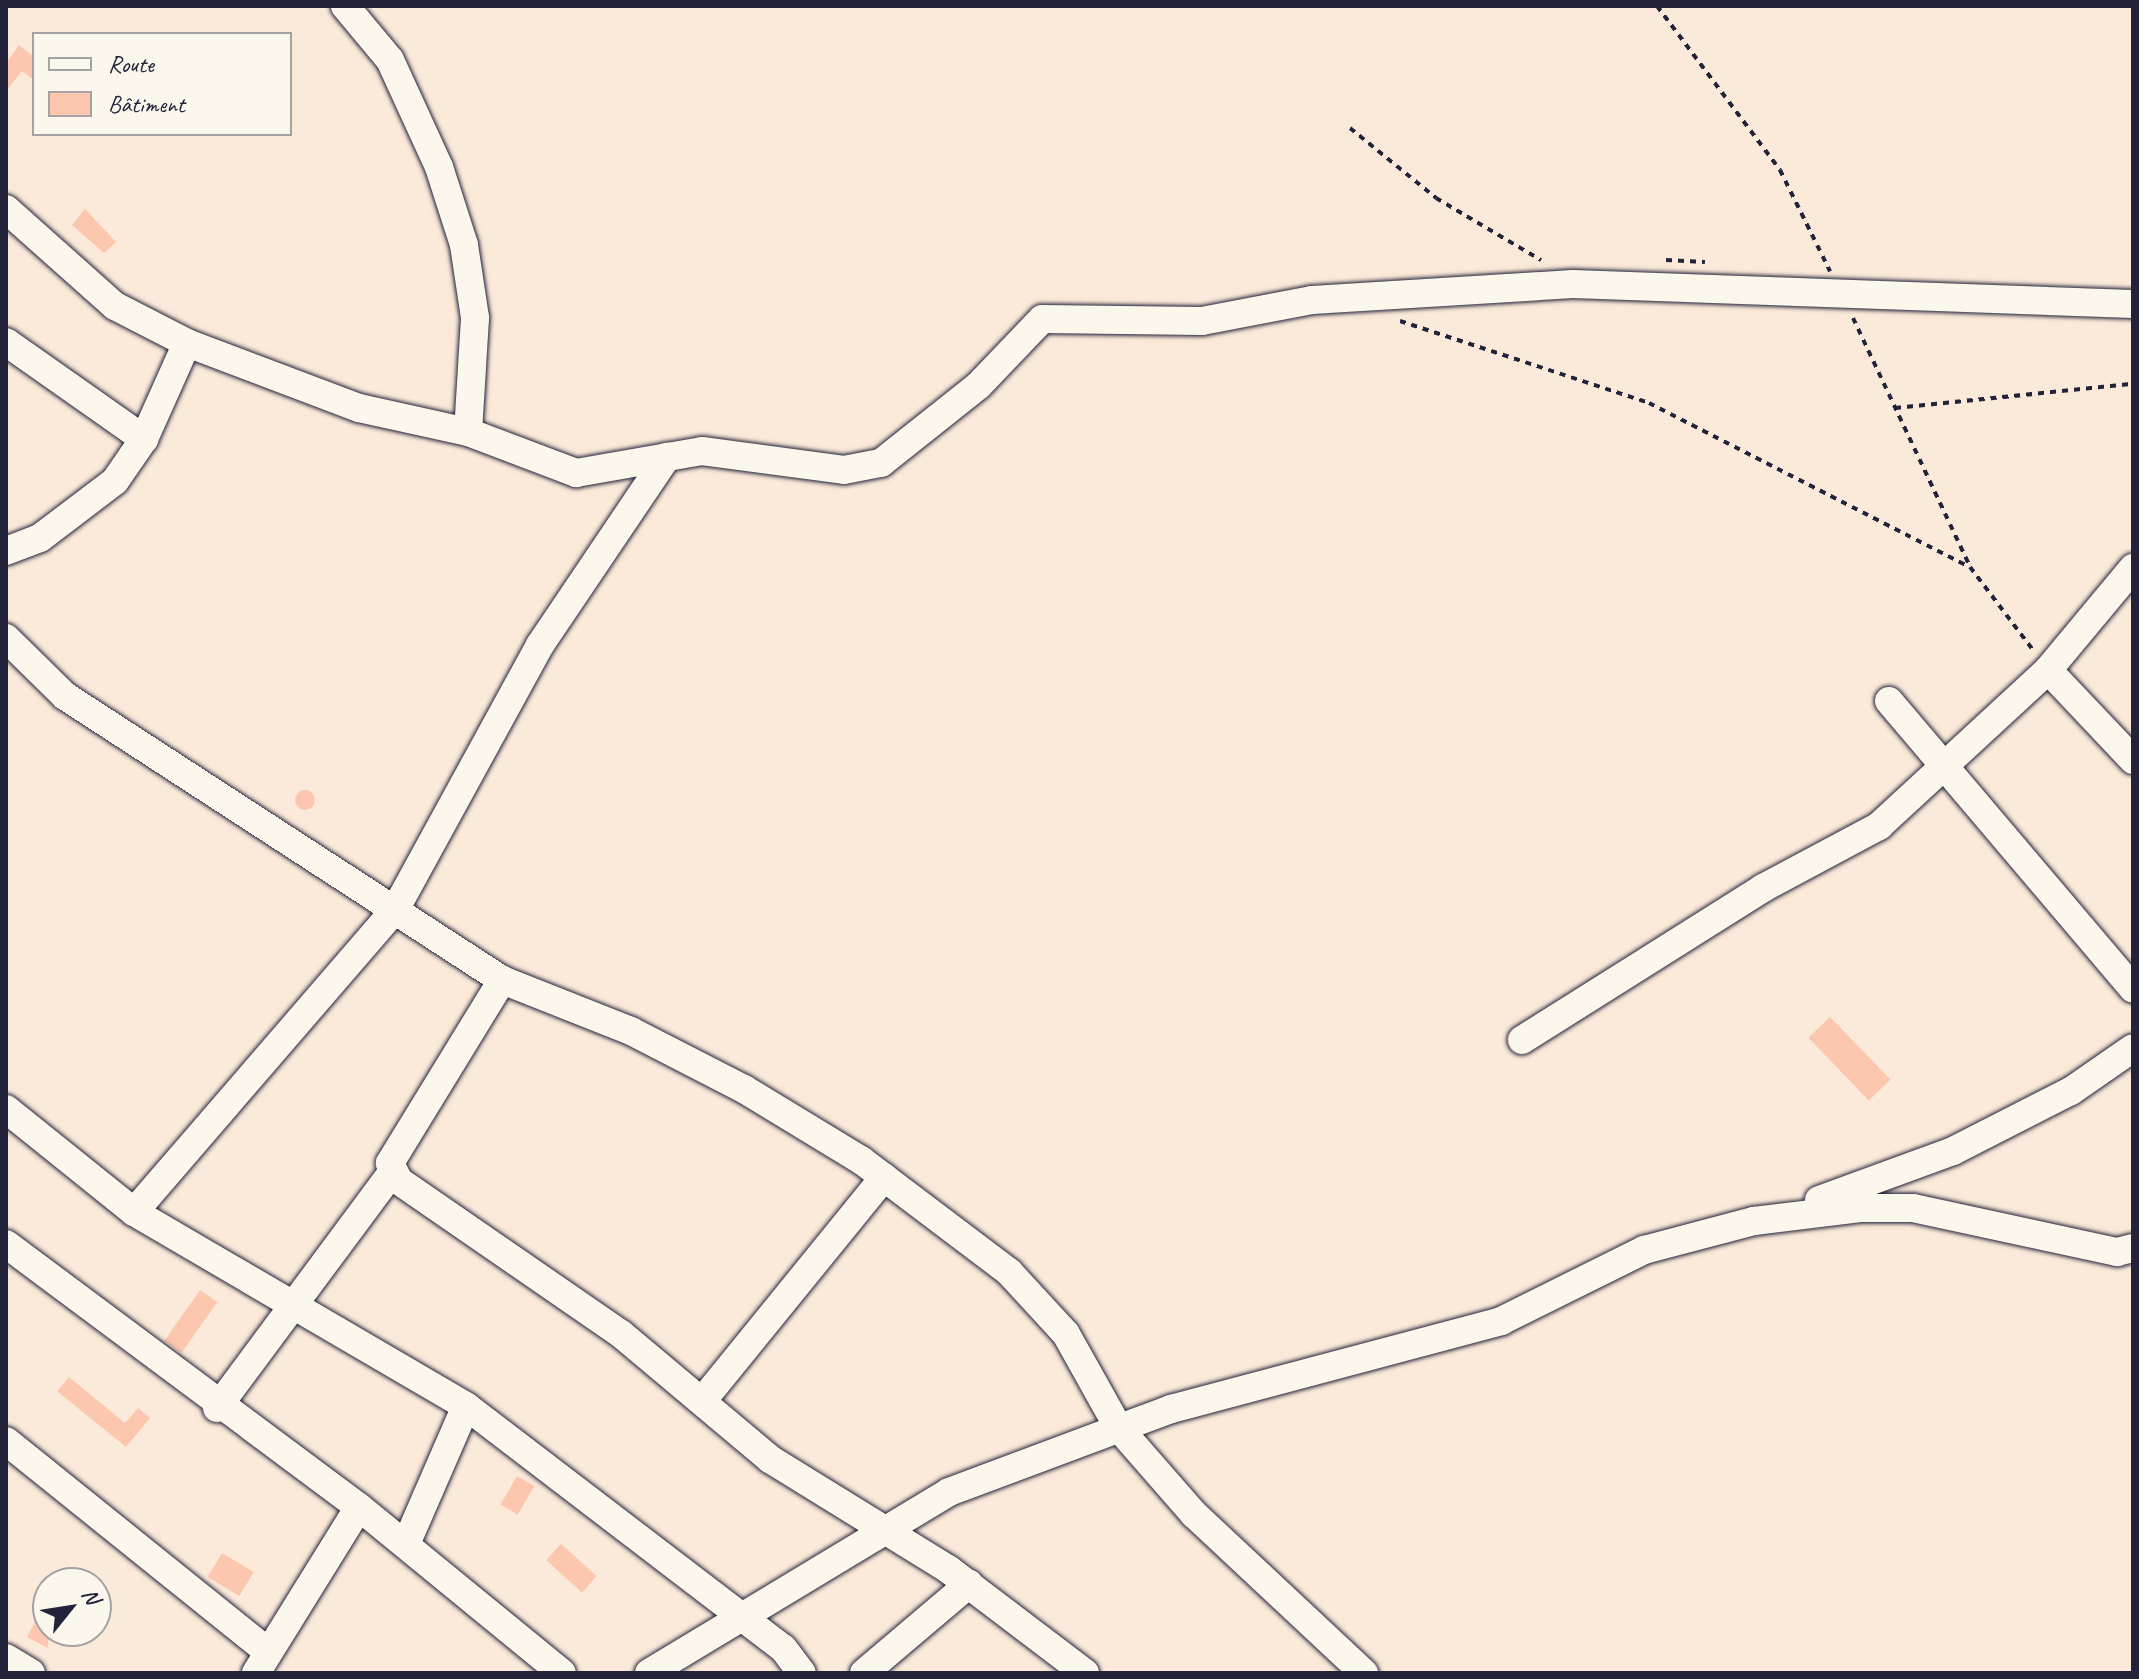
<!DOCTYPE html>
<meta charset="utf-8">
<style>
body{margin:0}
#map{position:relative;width:2139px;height:1679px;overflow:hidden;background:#fbe9d9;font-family:Caveat,sans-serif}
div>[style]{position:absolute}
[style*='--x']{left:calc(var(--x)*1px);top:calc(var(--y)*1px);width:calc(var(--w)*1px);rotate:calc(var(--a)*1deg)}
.building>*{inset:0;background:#fcc7ae;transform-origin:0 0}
.round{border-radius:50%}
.path>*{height:4px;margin-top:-2px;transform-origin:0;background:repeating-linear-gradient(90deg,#22223b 0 6px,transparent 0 12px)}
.roads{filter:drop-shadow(0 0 2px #22223b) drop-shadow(0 0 2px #22223b)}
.minor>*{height:28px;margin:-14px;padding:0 14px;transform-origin:14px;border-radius:14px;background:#fbf7ec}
span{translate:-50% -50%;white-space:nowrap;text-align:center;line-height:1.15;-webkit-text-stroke:6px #fbf7ec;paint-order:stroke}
.frame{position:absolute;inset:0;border:8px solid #22223b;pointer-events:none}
.legend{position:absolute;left:32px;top:32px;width:260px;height:104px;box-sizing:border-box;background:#fbf7ec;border:2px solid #a4a2a5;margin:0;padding:10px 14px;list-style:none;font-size:24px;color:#22223b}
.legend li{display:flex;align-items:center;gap:16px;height:40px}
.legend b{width:40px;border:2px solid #a4a2a5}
.north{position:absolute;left:32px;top:1567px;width:80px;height:80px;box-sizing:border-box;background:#fbf7ec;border:2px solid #a4a2a5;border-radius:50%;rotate:60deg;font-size:22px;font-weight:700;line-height:32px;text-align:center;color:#22223b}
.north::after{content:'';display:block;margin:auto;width:28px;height:36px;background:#22223b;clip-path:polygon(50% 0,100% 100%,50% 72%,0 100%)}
</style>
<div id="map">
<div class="building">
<div style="clip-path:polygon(19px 45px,34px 57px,34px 80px,22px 71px,6px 91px,6px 63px)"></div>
<div style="clip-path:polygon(85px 209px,116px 242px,104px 253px,72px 225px)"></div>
<div class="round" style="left:295px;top:790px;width:20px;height:20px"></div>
<div style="left:1830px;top:1017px;width:87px;height:30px;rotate:46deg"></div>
<div style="left:200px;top:1290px;width:21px;height:62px;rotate:35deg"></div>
<div style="clip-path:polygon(69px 1377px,125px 1423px,138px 1408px,150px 1418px,126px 1447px,57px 1391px)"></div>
<div style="left:517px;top:1476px;width:20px;height:33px;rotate:30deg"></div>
<div style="left:561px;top:1544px;width:48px;height:22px;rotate:42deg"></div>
<div style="left:222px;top:1553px;width:37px;height:28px;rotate:31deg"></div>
<div style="clip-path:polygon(48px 1597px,48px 1648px,27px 1637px)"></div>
</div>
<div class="path">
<div style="--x:1657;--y:6;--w:205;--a:53.1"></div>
<div style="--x:1780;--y:170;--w:113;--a:63.7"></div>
<div style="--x:1350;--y:128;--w:111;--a:39.1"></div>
<div style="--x:1436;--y:198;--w:122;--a:30.6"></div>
<div style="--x:1666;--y:260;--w:39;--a:3"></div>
<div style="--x:1853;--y:318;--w:275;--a:64.8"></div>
<div style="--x:1970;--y:567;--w:104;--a:52.8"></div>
<div style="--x:1400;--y:321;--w:262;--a:18.2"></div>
<div style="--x:1649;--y:403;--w:360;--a:27.1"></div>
<div style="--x:1895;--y:408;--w:239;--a:-5.8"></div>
</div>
<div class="roads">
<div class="minor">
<div style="--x:345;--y:6;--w:70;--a:50.2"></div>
<div style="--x:390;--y:60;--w:118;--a:65.4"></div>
<div style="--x:439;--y:167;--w:82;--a:72.2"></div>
<div style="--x:464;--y:245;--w:74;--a:81.4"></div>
<div style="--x:475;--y:318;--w:114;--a:93.5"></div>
<div style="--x:6;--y:209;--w:146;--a:41.7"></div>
<div style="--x:115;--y:306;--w:81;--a:27.2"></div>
<div style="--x:187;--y:343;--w:184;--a:20.7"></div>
<div style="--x:359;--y:408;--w:112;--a:12.4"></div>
<div style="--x:468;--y:432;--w:116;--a:20.8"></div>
<div style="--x:576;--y:473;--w:128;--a:-9.9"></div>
<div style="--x:702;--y:451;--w:143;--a:7.6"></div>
<div style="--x:844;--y:470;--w:38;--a:-11"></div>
<div style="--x:881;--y:463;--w:125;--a:-38.5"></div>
<div style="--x:979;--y:385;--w:91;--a:-46.3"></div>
<div style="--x:1042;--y:319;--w:160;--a:0.7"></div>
<div style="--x:1202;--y:321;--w:112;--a:-10.8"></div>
<div style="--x:1312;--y:300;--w:261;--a:-3.5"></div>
<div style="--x:1573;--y:284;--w:560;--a:2.05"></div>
<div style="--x:6;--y:342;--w:169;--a:35.1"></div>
<div style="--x:6;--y:551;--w:36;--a:-21"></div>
<div style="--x:40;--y:538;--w:94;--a:-37.2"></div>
<div style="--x:115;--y:481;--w:51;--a:-55.4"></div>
<div style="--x:144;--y:439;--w:105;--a:-65.9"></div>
<div style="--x:6;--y:638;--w:83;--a:44.5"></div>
<div style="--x:65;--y:696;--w:521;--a:33.02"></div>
<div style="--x:2048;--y:670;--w:124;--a:46.6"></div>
<div style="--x:1889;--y:701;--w:377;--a:49.7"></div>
<div style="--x:1522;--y:1040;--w:285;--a:-32.2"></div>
<div style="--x:1763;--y:888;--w:132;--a:-28.1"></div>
<div style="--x:1879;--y:826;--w:230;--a:-42.7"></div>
<div style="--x:2048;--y:670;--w:133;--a:-50.2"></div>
<div style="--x:6;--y:1109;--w:164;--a:38.8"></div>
<div style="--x:134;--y:1212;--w:385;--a:30.3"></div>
<div style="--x:466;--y:1406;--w:399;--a:37.4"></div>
<div style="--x:783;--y:1648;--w:31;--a:53"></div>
<div style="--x:1819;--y:1200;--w:143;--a:-20.1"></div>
<div style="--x:1953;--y:1151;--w:132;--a:-27"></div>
<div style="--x:2071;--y:1091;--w:75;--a:-34.7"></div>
<div style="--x:134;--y:1212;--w:399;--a:-49.2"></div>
<div style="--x:395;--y:910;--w:302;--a:-61.3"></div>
<div style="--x:540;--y:645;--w:227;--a:-56"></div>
<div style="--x:6;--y:1244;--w:440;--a:36.7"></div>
<div style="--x:359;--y:1507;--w:262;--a:39.3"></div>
<div style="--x:703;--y:1400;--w:287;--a:-50.9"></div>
<div style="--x:217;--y:1408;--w:294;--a:-53.4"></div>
<div style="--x:6;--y:1441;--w:336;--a:38.8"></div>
<div style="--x:406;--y:1544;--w:150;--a:-66.5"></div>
<div style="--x:6;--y:1658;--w:29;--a:31"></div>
<div style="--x:256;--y:1673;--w:195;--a:-58.2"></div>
<div style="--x:649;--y:1673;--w:350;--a:-31.1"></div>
<div style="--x:949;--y:1492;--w:237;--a:-20.5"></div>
<div style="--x:1171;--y:1409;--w:342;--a:-14.9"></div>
<div style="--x:1501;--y:1321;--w:160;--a:-26.4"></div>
<div style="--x:1644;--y:1250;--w:114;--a:-14.8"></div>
<div style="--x:1754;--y:1221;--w:109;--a:-6.9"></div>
<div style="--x:1862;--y:1208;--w:51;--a:0"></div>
<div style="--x:1913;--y:1208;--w:209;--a:12.2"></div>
<div style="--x:2117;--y:1252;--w:16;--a:-14"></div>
<div style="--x:864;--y:1673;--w:138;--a:-40.3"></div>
<div style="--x:1085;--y:1673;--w:172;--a:-142.8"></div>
<div style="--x:948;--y:1569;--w:209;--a:-148.3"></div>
<div style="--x:770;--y:1459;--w:194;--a:-140"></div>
<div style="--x:621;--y:1334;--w:270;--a:-145.4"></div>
<div style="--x:399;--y:1181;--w:20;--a:-117"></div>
<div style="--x:390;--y:1163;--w:215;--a:-58.5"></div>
<div style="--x:502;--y:980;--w:139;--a:21.6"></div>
<div style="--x:631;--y:1031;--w:127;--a:27.2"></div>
<div style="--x:744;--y:1089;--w:137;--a:31.3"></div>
<div style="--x:861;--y:1160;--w:186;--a:37.1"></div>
<div style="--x:1009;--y:1272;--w:84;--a:47.4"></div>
<div style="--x:1066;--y:1334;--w:107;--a:60.8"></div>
<div style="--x:1118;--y:1427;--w:116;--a:48.9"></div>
<div style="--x:1194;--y:1514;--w:233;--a:43.1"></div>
</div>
</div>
<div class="frame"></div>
<ul class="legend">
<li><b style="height:10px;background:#fbf7ec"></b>Route</li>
<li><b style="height:22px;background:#fcc7ae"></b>Bâtiment</li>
</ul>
<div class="north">N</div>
</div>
